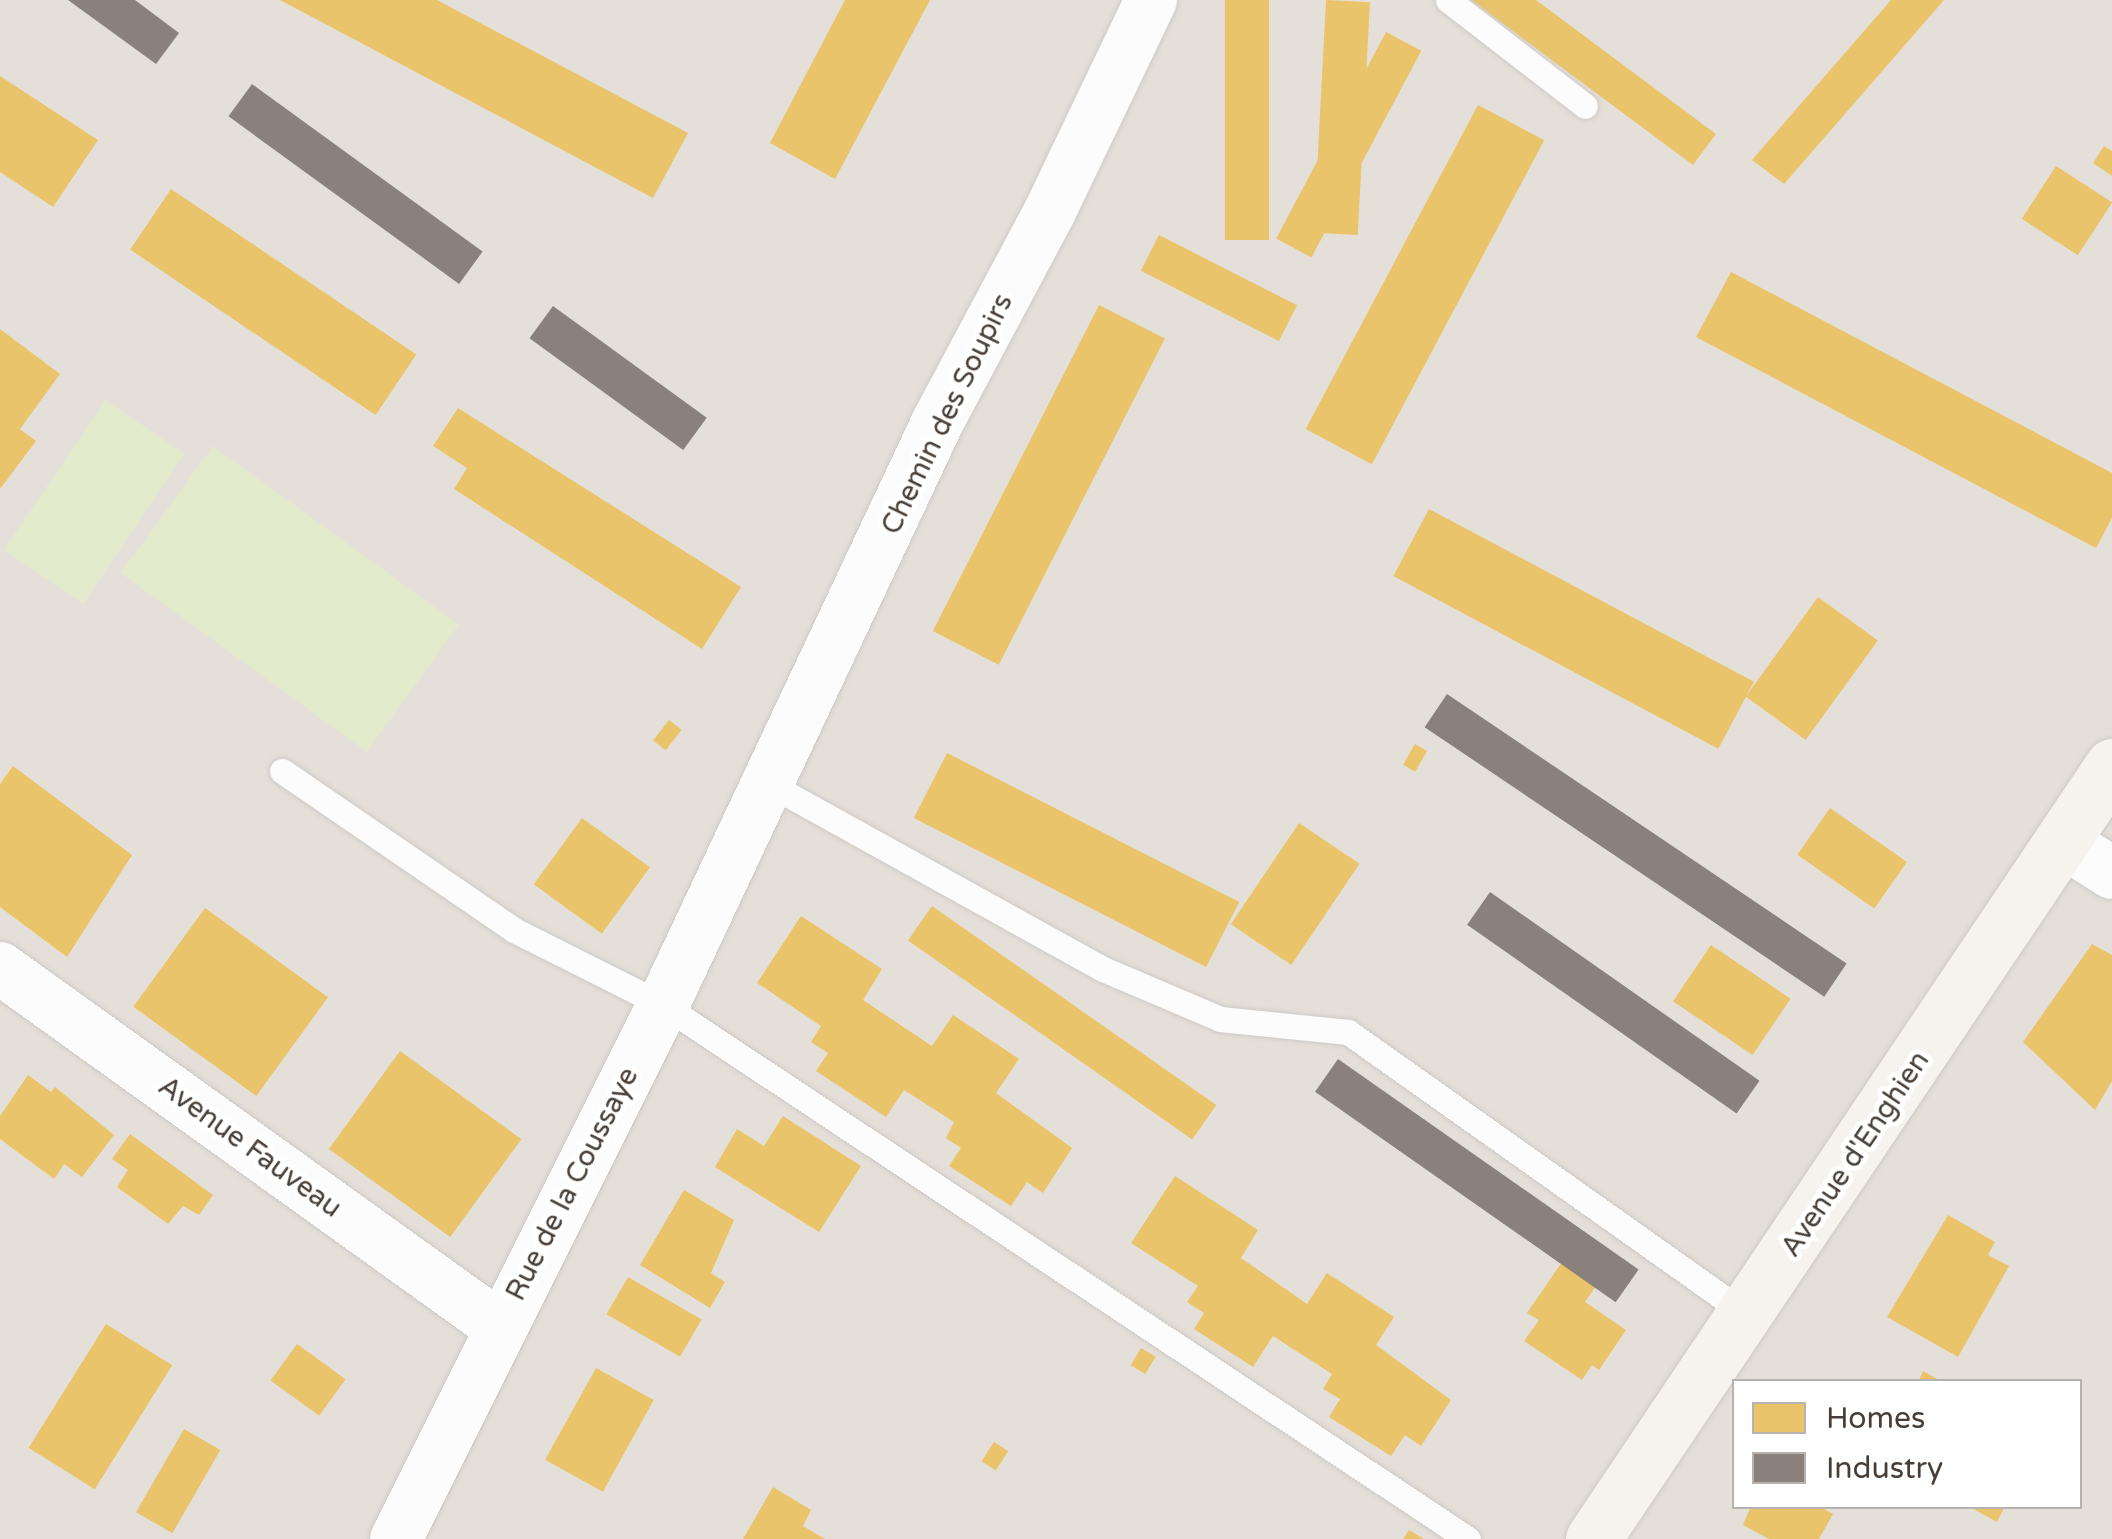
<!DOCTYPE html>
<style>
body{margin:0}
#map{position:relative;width:2112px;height:1539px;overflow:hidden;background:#f1eeeb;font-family:"Varela Round",sans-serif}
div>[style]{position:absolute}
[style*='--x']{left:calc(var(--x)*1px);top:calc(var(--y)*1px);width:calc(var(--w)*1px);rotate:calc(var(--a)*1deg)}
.residential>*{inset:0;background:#e5dfd9}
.green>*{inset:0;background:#e3eacc;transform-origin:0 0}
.homes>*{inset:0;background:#e9c46a;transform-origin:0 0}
.industry>*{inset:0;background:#8a817c;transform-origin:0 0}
.roads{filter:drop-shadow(0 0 2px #cdcac7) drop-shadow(0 0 2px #cdcac7)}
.lane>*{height:25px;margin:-12.5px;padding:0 12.5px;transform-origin:12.5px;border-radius:12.5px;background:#fdfcfc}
.street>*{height:52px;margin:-26px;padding:0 26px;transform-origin:26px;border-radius:26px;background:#fdfcfc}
.secondary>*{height:55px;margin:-27.5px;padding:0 27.5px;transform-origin:27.5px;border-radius:27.5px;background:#f6f3ef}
span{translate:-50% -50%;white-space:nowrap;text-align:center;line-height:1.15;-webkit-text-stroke:10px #fff;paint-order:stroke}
.street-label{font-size:28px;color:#473e37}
.legend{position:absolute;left:1732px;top:1379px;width:350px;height:130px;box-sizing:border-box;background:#fff;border:2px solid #b5b2af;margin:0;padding:12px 18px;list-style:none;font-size:30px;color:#473e37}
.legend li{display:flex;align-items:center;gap:20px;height:50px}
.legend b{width:50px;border:2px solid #b5b2af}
</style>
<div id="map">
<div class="residential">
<div style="clip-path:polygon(evenodd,0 0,2112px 0,2112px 1539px,0 1539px,0 0,1734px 1382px,2080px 1382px,2080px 1506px,1734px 1506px,1734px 1382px)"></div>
</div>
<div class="green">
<div style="left:105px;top:400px;width:96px;height:181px;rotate:34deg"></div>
<div style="left:213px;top:446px;width:304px;height:157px;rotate:36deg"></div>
</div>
<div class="homes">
<div style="clip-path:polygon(280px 0,437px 0,688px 133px,653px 198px)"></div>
<div style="clip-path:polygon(845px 0,930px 0,835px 179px,770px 143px)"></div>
<div style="left:1225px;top:0;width:44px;height:240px"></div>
<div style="left:1326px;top:0;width:44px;height:233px;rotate:3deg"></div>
<div style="clip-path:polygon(1471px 0,1536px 0,1716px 134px,1693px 165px)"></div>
<div style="clip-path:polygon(1891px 0,1944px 0,1784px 184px,1752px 160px)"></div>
<div style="left:1386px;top:32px;width:40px;height:234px;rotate:28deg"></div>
<div style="clip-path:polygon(0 76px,98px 140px,53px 207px,0 172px)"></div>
<div style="left:1478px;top:105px;width:75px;height:367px;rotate:28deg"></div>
<div style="clip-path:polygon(2104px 146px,2112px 151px,2112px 176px,2093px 163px)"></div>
<div style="left:2056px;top:166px;width:67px;height:63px;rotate:33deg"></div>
<div style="left:171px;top:189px;width:296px;height:73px;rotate:34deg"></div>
<div style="left:1159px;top:235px;width:155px;height:40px;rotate:27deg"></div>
<div style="clip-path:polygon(1731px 272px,2112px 473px,2112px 518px,2096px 548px,1696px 337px)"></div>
<div style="left:1099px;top:305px;width:74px;height:366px;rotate:27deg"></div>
<div style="clip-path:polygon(0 329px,60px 374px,20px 429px,36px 441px,0 489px)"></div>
<div style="clip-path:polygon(458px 408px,741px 587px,702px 649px,454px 489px,467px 468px,433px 446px)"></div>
<div style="left:1429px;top:509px;width:368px;height:76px;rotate:28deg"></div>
<div style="left:1818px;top:597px;width:74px;height:123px;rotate:36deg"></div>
<div style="left:669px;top:720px;width:16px;height:26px;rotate:38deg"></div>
<div style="left:1415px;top:744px;width:14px;height:24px;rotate:30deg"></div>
<div style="left:947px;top:753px;width:328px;height:73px;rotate:27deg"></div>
<div style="clip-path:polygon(13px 766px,132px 855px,67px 957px,0 907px,0 784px)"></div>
<div style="left:1830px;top:808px;width:94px;height:57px;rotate:35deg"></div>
<div style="left:582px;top:818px;width:84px;height:82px;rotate:36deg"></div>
<div style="left:1299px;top:823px;width:73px;height:122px;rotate:34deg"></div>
<div style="left:932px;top:906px;width:347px;height:42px;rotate:35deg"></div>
<div style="left:205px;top:908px;width:152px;height:122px;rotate:36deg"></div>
<div style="clip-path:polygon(801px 916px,882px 969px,863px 1000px,932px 1046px,953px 1015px,1019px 1059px,996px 1093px,1072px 1148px,1043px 1193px,1027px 1182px,1011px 1206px,949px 1166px,961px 1148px,946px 1138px,954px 1122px,904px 1090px,886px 1117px,816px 1071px,828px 1053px,811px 1042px,821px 1026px,757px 983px)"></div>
<div style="clip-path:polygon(2092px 944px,2112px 955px,2112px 1081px,2095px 1110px,2023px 1042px)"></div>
<div style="left:1711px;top:945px;width:96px;height:68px;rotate:34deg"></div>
<div style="left:400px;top:1051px;width:150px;height:121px;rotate:36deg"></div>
<div style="clip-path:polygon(28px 1075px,51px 1092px,55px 1087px,114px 1135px,82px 1177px,64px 1164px,54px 1179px,0 1139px,0 1116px)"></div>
<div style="clip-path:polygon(783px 1116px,861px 1166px,819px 1232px,715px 1167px,737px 1129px,764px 1146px)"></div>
<div style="clip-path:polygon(130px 1134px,213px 1195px,199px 1215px,183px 1206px,168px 1224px,117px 1187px,128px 1170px,112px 1159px)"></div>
<div style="clip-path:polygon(1175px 1176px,1258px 1230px,1241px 1258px,1307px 1304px,1327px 1273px,1394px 1317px,1376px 1345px,1451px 1400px,1421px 1446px,1405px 1435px,1391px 1456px,1329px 1417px,1340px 1399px,1323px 1389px,1332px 1374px,1273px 1336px,1253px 1367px,1194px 1329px,1204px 1313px,1187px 1302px,1198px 1286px,1131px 1243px)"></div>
<div style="clip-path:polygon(684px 1190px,734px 1220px,711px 1273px,725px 1282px,710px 1308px,640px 1265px)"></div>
<div style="clip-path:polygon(1948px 1215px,1995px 1242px,1988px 1255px,2009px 1266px,1958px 1357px,1887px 1317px)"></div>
<div style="clip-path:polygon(1562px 1262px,1596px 1286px,1585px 1302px,1626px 1330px,1599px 1370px,1592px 1365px,1582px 1380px,1524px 1341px,1539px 1320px,1527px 1313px)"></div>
<div style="left:628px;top:1277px;width:85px;height:43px;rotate:30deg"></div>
<div style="left:106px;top:1324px;width:78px;height:146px;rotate:32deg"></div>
<div style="left:297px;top:1344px;width:60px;height:45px;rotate:36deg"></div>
<div style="left:1141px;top:1348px;width:17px;height:20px;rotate:31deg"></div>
<div style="left:596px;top:1368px;width:66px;height:105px;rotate:29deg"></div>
<div style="clip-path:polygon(1923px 1371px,1943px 1382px,1918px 1382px)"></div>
<div style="left:184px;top:1429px;width:42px;height:96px;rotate:30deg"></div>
<div style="left:994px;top:1442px;width:17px;height:23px;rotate:33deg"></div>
<div style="clip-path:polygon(773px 1487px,811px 1510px,803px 1526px,825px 1539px,743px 1539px)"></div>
<div style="clip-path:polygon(1751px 1506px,1819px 1506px,1833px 1514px,1819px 1539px,1769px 1539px,1743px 1525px)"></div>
<div style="clip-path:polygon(1968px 1506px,2005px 1506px,1997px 1522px)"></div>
<div style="clip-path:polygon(1409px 1530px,1424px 1539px,1403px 1539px)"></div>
</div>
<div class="industry">
<div style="clip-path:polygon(68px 0,135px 0,179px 33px,156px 64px)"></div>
<div style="left:252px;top:84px;width:285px;height:40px;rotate:36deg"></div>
<div style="left:553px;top:306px;width:190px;height:40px;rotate:36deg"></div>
<div style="left:1447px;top:694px;width:482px;height:40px;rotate:34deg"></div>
<div style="left:1490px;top:892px;width:329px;height:40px;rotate:35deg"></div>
<div style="left:1338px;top:1059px;width:367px;height:40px;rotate:35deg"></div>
</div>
<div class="roads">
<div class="lane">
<div style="--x:1448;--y:0;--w:173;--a:37.7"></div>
<div style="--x:282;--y:771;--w:281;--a:34.4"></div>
<div style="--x:514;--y:930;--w:167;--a:26.7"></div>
<div style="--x:663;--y:1005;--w:966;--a:33.56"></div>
<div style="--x:769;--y:784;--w:382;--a:29"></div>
<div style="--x:1103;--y:969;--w:127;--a:23.1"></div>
<div style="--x:1220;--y:1019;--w:129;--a:5.8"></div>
<div style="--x:1348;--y:1032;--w:489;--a:35.3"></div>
</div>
<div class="street">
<div style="--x:2062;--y:841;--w:59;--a:32.6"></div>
<div style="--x:0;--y:968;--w:616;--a:35.68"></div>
<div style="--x:396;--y:1539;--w:597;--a:-63.43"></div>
<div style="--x:663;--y:1005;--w:646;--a:-64.78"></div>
<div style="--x:938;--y:421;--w:238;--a:-61.9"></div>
<div style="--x:1050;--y:211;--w:234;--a:-64.4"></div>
</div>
<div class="secondary">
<div style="--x:1593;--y:1539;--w:931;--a:-56.12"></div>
</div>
</div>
<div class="street-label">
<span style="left:947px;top:414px;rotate:-64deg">Chemin des Soupirs</span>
<span style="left:250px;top:1147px;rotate:36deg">Avenue Fauveau</span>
<span style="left:1855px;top:1154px;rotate:-56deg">Avenue d'Enghien</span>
<span style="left:572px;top:1184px;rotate:-63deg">Rue de la Coussaye</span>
</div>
<ul class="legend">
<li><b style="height:28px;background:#e9c46a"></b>Homes</li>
<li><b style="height:28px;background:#8a817c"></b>Industry</li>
</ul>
</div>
